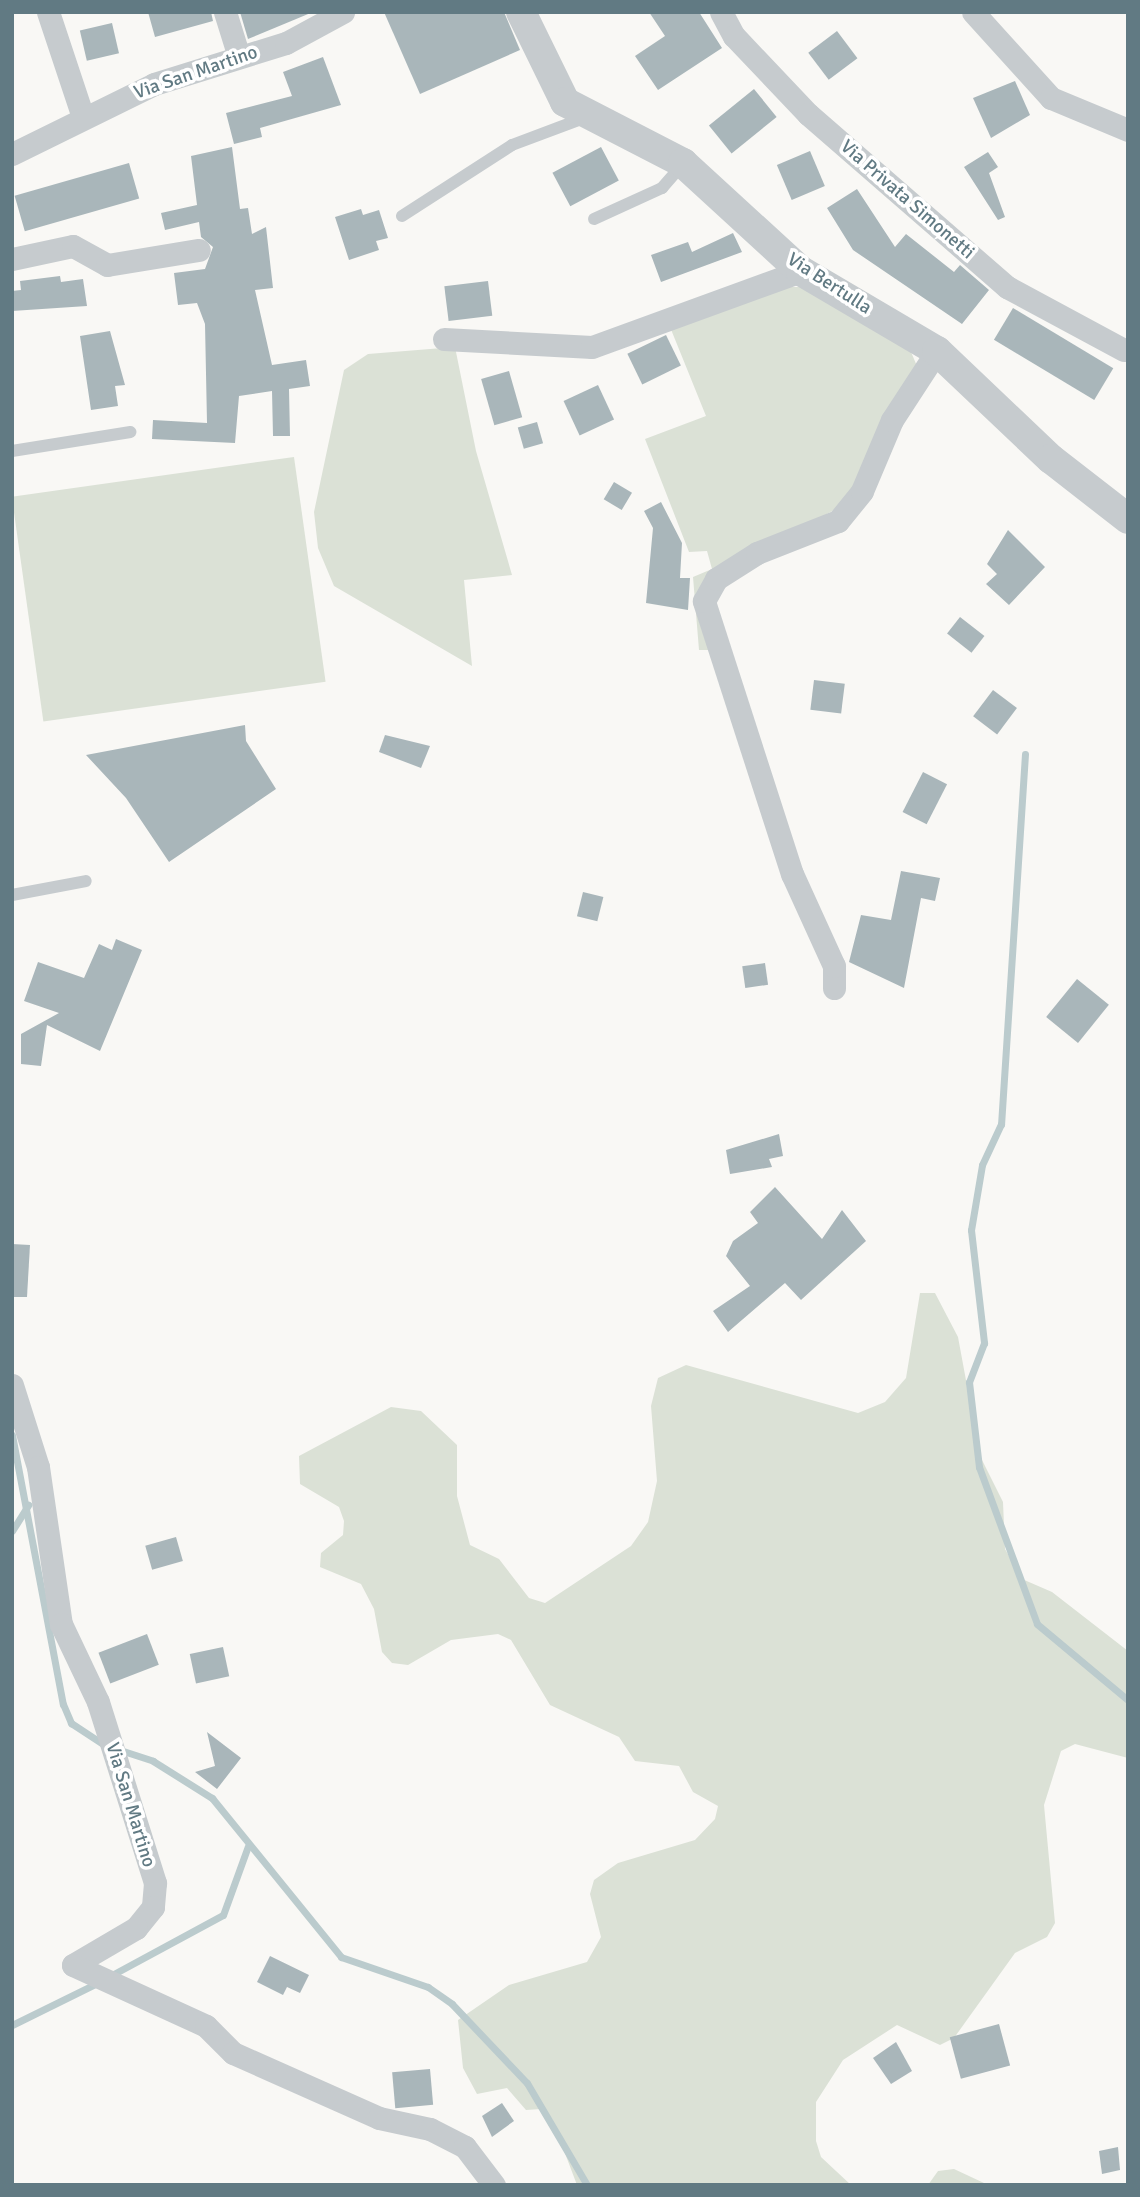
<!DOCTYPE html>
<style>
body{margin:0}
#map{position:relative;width:1140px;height:2197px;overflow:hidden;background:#f9f8f5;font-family:Signika,sans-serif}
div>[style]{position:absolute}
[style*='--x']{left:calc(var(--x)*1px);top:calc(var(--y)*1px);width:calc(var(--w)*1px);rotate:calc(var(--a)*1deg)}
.green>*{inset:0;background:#dbe1d6;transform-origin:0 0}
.stream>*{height:7px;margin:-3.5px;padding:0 3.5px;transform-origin:3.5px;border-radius:3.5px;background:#bbcbcd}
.building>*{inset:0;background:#a9b6ba;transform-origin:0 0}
.service>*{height:12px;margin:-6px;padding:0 6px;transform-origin:6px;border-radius:6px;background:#c6cbce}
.minor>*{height:23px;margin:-11.5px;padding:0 11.5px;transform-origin:11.5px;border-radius:11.5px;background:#c6cbce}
.tertiary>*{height:30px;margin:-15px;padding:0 15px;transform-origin:15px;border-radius:15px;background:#c6cbce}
span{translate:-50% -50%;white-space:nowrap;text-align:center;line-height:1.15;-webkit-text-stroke:7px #fff;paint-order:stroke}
.street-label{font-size:19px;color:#617a83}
.frame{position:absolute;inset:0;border:14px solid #617a83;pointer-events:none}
</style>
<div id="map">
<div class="green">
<div style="clip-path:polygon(788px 287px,800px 287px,911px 352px,917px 366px,848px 502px,711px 580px,710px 650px,699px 650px,693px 577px,712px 569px,707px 551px,689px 552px,645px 439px,706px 416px,670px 327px)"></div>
<div style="clip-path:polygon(455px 347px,476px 451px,512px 575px,464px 580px,472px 666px,334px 586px,318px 548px,314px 512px,344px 370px,368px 354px)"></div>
<div style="left:294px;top:457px;width:227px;height:285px;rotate:82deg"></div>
<div style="clip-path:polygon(920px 1293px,935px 1293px,958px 1337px,980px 1456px,1003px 1502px,1005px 1549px,1022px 1579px,1052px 1592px,1128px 1651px,1128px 1758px,1075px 1744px,1061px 1751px,1044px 1805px,1055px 1923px,1047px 1937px,1015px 1953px,954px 2038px,940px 2045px,897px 2025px,843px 2060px,816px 2102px,816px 2141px,821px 2157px,851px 2185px,577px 2185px,552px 2119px,541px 2109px,526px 2110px,507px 2088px,477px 2094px,463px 2068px,458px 2020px,509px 1985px,587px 1962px,601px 1937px,590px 1894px,594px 1880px,618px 1863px,695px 1840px,715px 1819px,718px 1806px,693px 1792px,679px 1766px,635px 1761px,619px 1737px,550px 1705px,511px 1640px,498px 1634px,451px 1640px,408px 1665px,392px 1663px,382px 1652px,374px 1609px,361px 1584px,320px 1567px,321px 1553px,343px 1535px,344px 1521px,339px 1507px,300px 1484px,299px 1456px,391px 1407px,421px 1411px,457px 1445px,457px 1496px,470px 1545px,499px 1559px,529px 1598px,545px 1603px,631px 1546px,648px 1522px,657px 1481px,651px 1406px,658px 1378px,686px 1365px,858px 1413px,885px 1402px,906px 1378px)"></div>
<div style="clip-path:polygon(954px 2169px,984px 2183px,986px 2185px,928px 2185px,938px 2171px)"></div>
</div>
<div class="stream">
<div style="--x:1025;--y:754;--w:371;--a:93.7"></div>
<div style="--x:1001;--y:1124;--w:45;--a:114.9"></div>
<div style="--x:982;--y:1165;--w:66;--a:99.6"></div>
<div style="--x:971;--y:1230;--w:114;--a:83.4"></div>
<div style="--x:984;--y:1343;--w:42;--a:111"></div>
<div style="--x:969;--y:1382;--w:86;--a:83.3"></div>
<div style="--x:979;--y:1467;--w:167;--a:69.7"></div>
<div style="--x:1037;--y:1624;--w:119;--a:39.9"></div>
<div style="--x:12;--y:1435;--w:274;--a:79.3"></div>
<div style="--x:63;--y:1704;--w:21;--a:67"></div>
<div style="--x:71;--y:1723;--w:42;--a:33.3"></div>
<div style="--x:12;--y:1531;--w:31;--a:-58"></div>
<div style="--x:117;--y:1749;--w:38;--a:18"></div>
<div style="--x:153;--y:1761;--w:70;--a:32.1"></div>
<div style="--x:212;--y:1798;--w:205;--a:50.9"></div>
<div style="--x:341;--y:1957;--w:92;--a:19"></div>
<div style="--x:428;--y:1987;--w:29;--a:35"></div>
<div style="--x:452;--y:2004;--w:109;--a:46.5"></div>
<div style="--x:527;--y:2083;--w:118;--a:59.5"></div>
<div style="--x:110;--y:1976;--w:128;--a:-28.4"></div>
<div style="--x:223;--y:1915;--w:73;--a:-70.1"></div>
<div style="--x:12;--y:2025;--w:97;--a:-26.3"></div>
</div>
<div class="building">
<div style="clip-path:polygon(148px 12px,211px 12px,213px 21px,155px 37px)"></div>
<div style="clip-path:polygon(240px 12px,313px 12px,248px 39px)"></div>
<div style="clip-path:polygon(384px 12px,504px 12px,520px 50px,420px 94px)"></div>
<div style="clip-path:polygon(649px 12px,699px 12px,722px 48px,658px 90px,635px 56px,665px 36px)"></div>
<div style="left:112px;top:23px;width:31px;height:33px;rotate:77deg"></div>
<div style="left:837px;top:31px;width:34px;height:36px;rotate:53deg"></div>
<div style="clip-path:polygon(323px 57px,341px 105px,260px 128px,262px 137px,234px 144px,226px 113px,292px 96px,283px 72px)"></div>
<div style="clip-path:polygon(1015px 81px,1030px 115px,991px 138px,973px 98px)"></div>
<div style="left:754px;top:89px;width:36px;height:58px;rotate:51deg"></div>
<div style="clip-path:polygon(232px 147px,240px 209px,248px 208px,252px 234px,266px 227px,273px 288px,255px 290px,272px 365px,306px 360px,310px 386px,289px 389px,290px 436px,273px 436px,272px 391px,239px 396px,235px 443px,152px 439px,153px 420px,207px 423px,205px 324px,197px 303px,178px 305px,174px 273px,205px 269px,213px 247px,201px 237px,199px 222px,165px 230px,161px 213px,197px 205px,191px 156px)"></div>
<div style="left:601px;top:147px;width:38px;height:55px;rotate:62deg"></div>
<div style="left:810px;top:151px;width:38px;height:36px;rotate:67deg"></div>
<div style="clip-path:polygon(988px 152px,998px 167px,989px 173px,1005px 217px,998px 220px,964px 167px)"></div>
<div style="left:129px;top:163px;width:37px;height:119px;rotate:74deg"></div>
<div style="clip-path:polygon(857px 189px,895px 247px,906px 234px,954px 272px,960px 265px,989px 290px,962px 324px,853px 250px,827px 208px)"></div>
<div style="clip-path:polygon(361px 209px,363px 215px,379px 210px,388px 238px,376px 241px,379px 250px,349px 260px,335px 217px)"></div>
<div style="clip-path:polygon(733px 233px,742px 252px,661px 282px,651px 255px,688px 242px,692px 252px)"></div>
<div style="clip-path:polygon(60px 276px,61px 282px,83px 279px,87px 306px,12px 311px,12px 291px,21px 290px,20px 281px)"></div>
<div style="left:488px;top:281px;width:35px;height:44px;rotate:83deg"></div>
<div style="left:1013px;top:308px;width:117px;height:37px;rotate:31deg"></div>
<div style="clip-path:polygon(110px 331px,125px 385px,115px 386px,118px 406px,91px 410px,80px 336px)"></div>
<div style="left:666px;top:335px;width:34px;height:43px;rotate:64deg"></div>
<div style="left:509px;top:371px;width:48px;height:29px;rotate:74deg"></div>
<div style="left:598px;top:385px;width:38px;height:38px;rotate:65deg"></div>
<div style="left:537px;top:422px;width:22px;height:20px;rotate:74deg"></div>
<div style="left:614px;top:482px;width:21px;height:20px;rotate:31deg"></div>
<div style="clip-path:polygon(661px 502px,682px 543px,680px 578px,690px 578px,688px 610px,646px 603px,653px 528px,644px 511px)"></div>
<div style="clip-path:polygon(1008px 530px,1045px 567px,1009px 605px,986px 584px,997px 574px,987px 564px)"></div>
<div style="left:960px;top:617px;width:31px;height:21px;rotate:38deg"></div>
<div style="left:814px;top:680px;width:31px;height:30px;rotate:7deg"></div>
<div style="left:993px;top:690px;width:30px;height:33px;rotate:37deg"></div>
<div style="clip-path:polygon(245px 725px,246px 741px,276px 789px,169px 862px,126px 798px,86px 755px)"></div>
<div style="clip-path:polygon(385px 735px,430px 746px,421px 768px,379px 752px)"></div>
<div style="left:923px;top:772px;width:27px;height:45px;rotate:27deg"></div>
<div style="clip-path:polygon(901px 871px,940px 878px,935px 901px,921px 898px,904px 988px,849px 962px,861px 915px,891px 920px)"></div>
<div style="left:583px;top:892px;width:21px;height:25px;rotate:14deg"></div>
<div style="clip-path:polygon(116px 939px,142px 950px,100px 1051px,47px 1025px,41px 1066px,21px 1064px,21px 1034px,59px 1013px,24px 1001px,38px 962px,84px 978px,99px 944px,112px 950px)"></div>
<div style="left:765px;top:963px;width:22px;height:23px;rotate:82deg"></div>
<div style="left:1077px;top:979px;width:41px;height:49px;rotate:39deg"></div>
<div style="clip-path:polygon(779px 1134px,783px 1156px,769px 1159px,772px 1167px,730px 1174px,726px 1150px)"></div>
<div style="clip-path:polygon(775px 1187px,822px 1239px,842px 1210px,866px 1241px,801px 1300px,785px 1283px,728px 1332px,713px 1311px,750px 1286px,726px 1256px,733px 1241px,758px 1223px,750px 1212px)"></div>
<div style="clip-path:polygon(12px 1244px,30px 1245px,27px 1297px,12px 1297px)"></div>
<div style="left:176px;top:1537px;width:25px;height:32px;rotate:74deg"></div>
<div style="left:147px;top:1634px;width:33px;height:52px;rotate:69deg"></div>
<div style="left:223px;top:1647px;width:30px;height:34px;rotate:78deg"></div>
<div style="clip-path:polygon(207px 1732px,241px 1758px,217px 1789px,195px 1772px,215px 1766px)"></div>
<div style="clip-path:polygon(270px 1956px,309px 1975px,300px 1993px,287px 1987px,283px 1995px,257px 1982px)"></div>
<div style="left:999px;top:2024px;width:43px;height:51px;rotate:75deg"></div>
<div style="clip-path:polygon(896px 2042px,912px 2071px,891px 2084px,873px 2058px)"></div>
<div style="left:430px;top:2069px;width:36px;height:38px;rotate:85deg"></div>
<div style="clip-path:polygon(502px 2103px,514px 2121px,492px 2137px,482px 2116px)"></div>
<div style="clip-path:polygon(1118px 2147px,1120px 2170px,1102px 2174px,1099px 2151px)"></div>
</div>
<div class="service">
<div style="--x:402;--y:216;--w:131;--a:-32.8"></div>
<div style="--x:512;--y:145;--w:80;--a:-20.5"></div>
<div style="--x:594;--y:219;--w:75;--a:-24.5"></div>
<div style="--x:662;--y:188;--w:32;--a:-49"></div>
<div style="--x:12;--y:451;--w:120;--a:-9.1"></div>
<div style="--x:12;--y:895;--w:75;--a:-10.7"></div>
</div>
<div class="minor">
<div style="--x:48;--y:12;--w:111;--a:71.6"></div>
<div style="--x:225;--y:12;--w:47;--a:72.7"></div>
<div style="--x:721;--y:12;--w:27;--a:62"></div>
<div style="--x:734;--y:36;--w:108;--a:46.5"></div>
<div style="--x:808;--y:114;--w:264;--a:41"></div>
<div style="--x:1007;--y:287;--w:133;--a:28.3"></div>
<div style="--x:973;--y:12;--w:116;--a:47.8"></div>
<div style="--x:1051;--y:98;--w:83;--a:22.6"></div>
<div style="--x:12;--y:154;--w:158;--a:-26.2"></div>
<div style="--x:154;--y:84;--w:138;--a:-17.3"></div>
<div style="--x:286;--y:43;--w:65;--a:-28.5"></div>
<div style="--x:12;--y:259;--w:62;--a:-12"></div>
<div style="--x:73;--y:246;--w:39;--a:29"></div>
<div style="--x:107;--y:265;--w:93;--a:-9.3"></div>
<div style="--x:444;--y:339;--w:148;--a:3.1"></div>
<div style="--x:592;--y:347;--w:222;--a:-20"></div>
<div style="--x:834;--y:988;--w:22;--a:-90"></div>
<div style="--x:834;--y:966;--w:101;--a:-114.5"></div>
<div style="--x:792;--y:874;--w:287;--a:-107.9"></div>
<div style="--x:704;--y:601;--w:25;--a:-61"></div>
<div style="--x:716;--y:579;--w:49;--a:-32.4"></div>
<div style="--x:757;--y:553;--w:87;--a:-21.6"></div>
<div style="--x:838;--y:521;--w:38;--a:-51"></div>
<div style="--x:862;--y:491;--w:77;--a:-67.1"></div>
<div style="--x:892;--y:420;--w:82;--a:-56.9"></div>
<div style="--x:12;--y:1385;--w:86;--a:72.4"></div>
<div style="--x:38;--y:1467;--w:159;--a:81.7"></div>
<div style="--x:61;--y:1624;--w:86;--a:64.6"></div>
<div style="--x:98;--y:1702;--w:190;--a:72.5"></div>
<div style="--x:155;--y:1883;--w:24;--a:95"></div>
<div style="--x:153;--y:1907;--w:27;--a:129"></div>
<div style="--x:136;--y:1928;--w:73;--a:149.6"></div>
<div style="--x:73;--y:1965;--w:146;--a:24.6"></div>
<div style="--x:206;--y:2026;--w:38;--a:45"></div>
<div style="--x:233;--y:2053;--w:160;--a:24"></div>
<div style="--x:379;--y:2118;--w:52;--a:12.2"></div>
<div style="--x:430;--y:2129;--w:39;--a:27"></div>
<div style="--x:465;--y:2147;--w:48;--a:52.7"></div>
</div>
<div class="tertiary">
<div style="--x:521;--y:12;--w:100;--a:63.9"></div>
<div style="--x:565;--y:102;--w:133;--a:27.3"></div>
<div style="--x:683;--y:163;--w:160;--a:42.5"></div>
<div style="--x:801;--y:271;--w:158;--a:30.5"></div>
<div style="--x:937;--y:351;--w:157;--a:43.5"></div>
<div style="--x:1051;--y:459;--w:98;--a:37.9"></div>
</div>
<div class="street-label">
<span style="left:196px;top:73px;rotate:-19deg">Via San Martino</span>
<span style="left:907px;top:200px;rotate:41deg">Via Privata Simonetti</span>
<span style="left:829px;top:284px;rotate:33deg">Via Bertulla</span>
<span style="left:130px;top:1805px;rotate:73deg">Via San Martino</span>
</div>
<div class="frame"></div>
</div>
